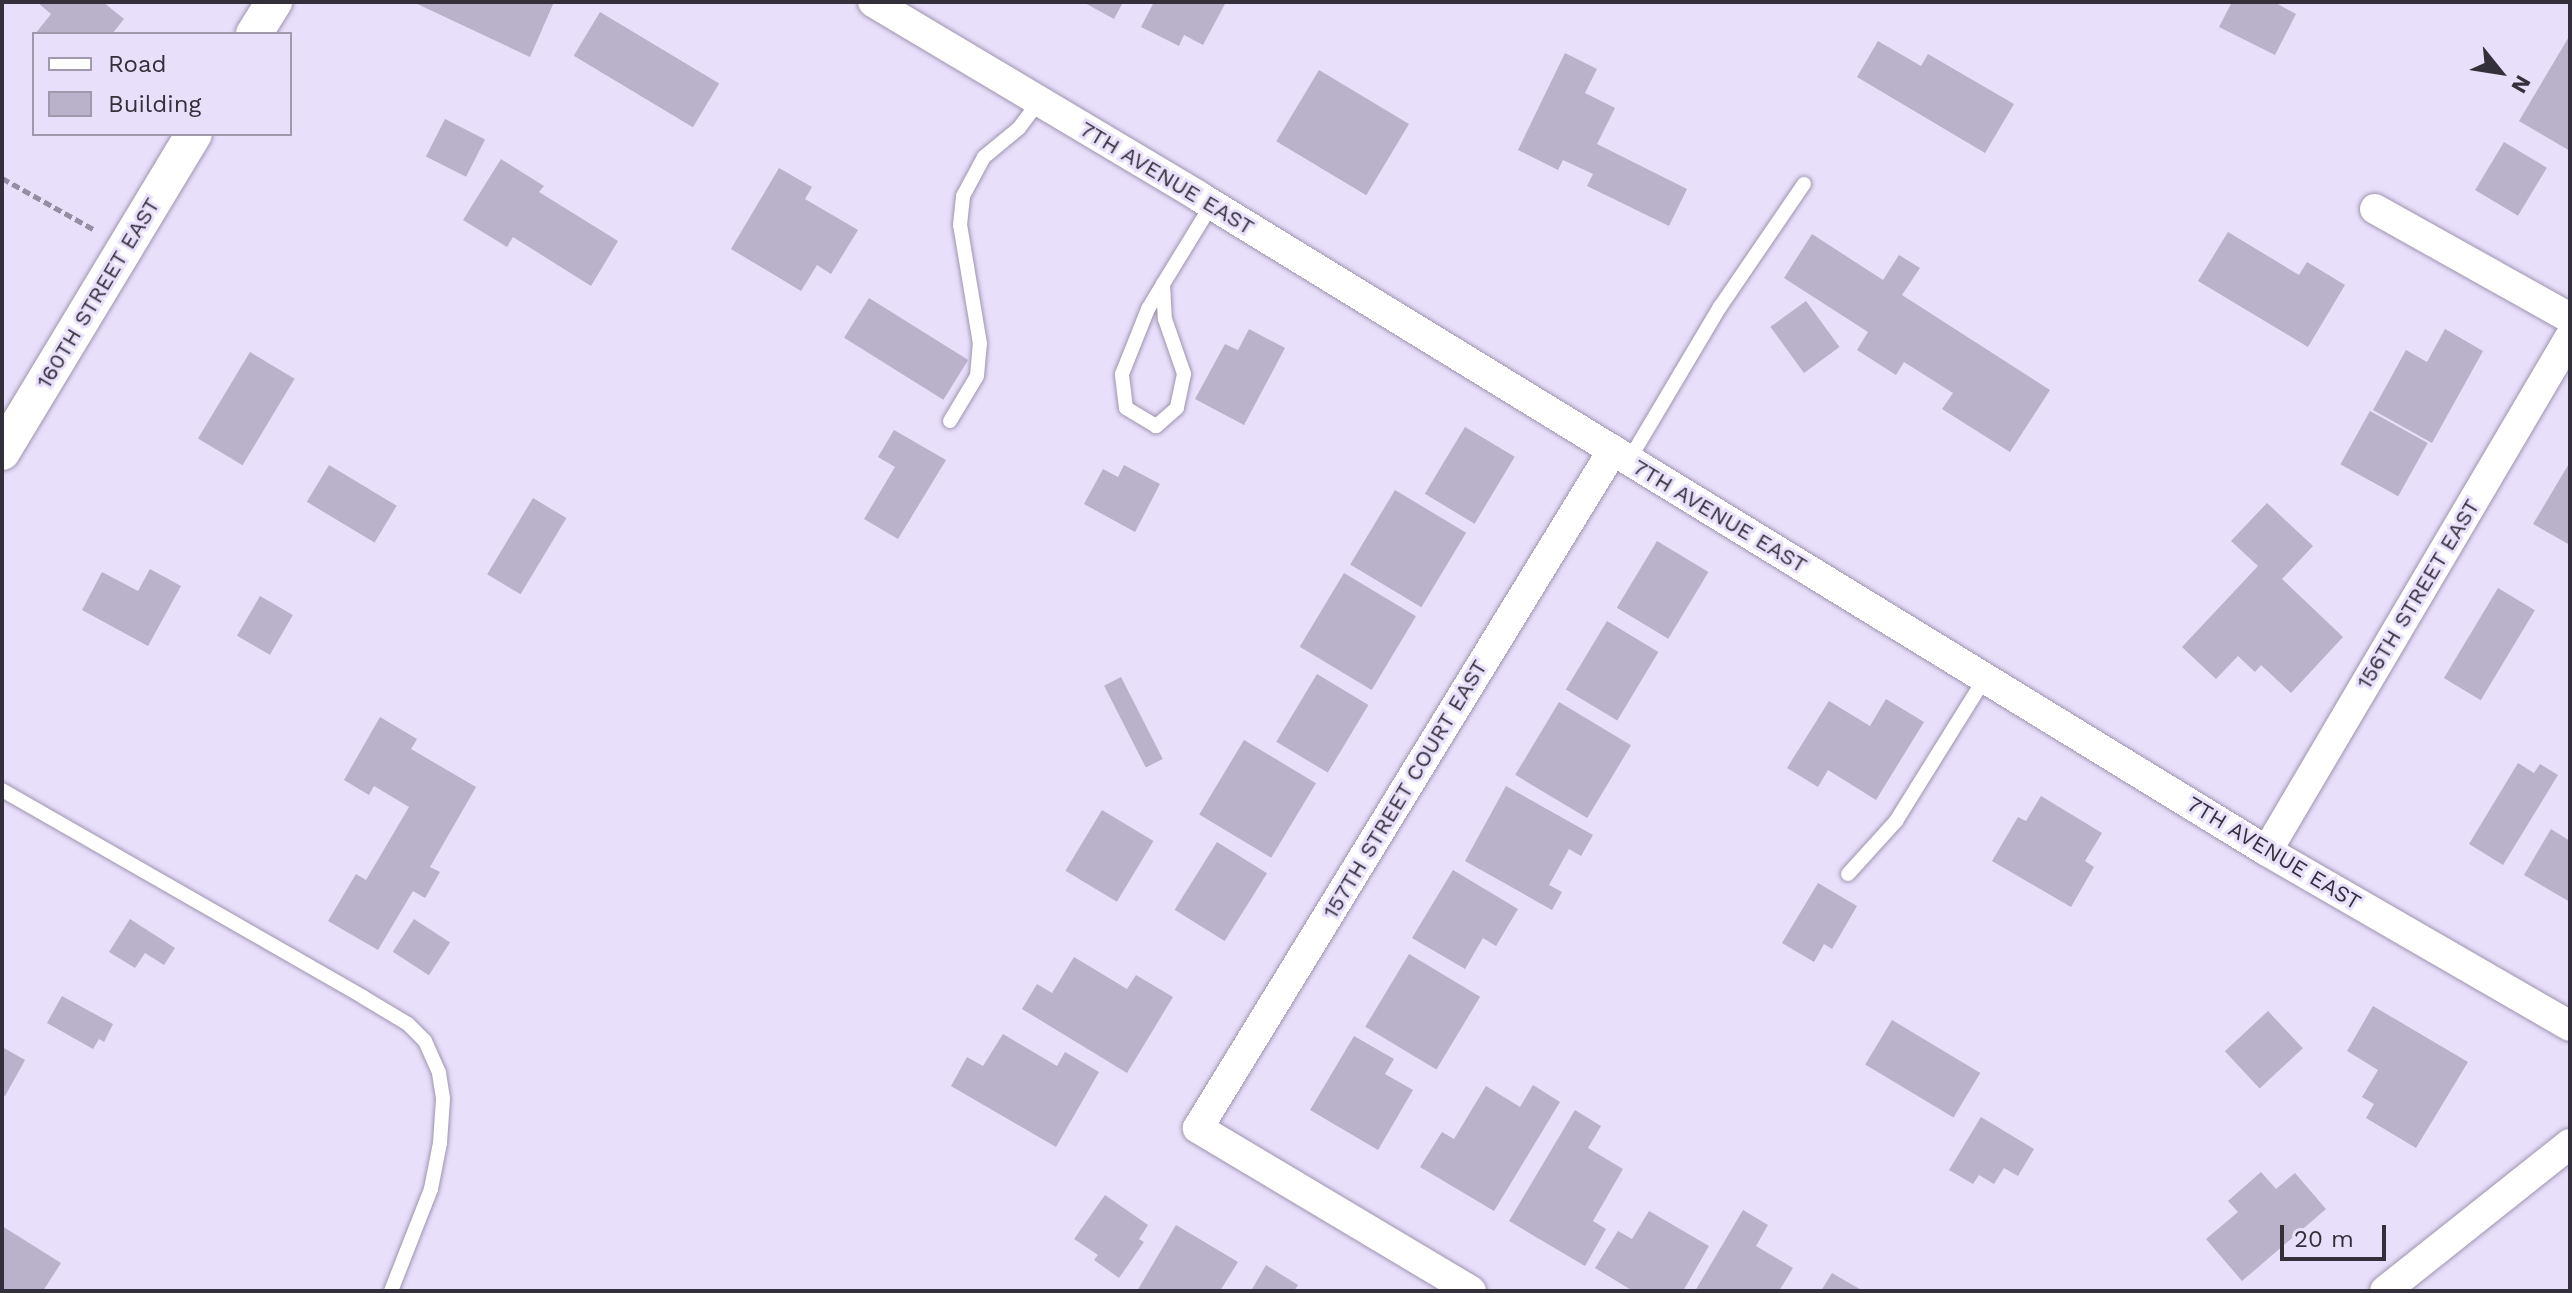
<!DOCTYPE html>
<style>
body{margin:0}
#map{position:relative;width:2572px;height:1293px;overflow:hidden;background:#e8dffb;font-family:"Work Sans",sans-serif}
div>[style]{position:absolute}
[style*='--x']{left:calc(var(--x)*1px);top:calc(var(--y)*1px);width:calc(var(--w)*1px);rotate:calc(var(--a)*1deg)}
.building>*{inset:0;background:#bab1cb;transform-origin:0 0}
.path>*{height:5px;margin-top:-2.5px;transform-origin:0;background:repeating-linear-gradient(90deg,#958ea2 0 8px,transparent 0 12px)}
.roads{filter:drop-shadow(0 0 2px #9e94ae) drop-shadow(0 0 2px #9e94ae)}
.service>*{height:14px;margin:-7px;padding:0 7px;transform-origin:7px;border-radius:7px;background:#fff}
.minor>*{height:30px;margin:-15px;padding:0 15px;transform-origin:15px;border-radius:15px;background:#fff}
.tertiary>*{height:36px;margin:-18px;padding:0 18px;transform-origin:18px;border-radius:18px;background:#fff}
span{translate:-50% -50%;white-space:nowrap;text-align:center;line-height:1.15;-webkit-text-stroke:6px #e8dffb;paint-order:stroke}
.street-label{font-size:22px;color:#34303b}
.frame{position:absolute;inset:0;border:4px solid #34303b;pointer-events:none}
.legend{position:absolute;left:32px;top:32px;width:260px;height:104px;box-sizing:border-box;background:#e8dffb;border:2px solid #a099ae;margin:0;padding:10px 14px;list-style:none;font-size:24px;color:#34303b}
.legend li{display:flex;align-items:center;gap:16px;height:40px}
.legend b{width:40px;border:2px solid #a099ae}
.north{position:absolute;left:2460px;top:32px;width:80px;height:80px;-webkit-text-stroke:6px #e8dffb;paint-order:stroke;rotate:120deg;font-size:22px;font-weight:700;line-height:32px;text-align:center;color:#34303b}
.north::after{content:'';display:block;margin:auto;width:28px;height:36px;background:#34303b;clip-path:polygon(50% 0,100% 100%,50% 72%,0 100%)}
.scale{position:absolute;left:2280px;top:1225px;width:106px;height:36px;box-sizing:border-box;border:4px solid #34303b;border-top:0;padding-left:10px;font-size:24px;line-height:28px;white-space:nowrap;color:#34303b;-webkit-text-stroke:6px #e8dffb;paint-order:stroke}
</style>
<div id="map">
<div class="building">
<div style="clip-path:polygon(37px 2px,103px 2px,124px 19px,112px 34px,35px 34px,51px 14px)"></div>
<div style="clip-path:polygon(413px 2px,554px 2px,530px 57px)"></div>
<div style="clip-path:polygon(1083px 2px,1123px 2px,1114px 19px)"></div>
<div style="clip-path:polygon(1154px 2px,1226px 2px,1203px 45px,1184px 35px,1179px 46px,1141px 27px)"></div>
<div style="clip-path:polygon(2232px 2px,2274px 2px,2296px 14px,2275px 55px,2219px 27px)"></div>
<div style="left:600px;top:12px;width:139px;height:51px;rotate:31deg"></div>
<div style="clip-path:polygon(2570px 35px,2570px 151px,2519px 121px)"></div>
<div style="clip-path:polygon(1878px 41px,1921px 66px,1928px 54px,2014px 104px,1985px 153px,1857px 77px)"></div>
<div style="clip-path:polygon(1565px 53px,1597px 69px,1585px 93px,1615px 108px,1597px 144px,1687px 189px,1669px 226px,1587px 186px,1593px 174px,1563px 160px,1558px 170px,1518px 150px)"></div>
<div style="left:1319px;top:70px;width:105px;height:83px;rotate:31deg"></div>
<div style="left:445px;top:119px;width:45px;height:42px;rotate:27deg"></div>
<div style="left:2504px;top:142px;width:50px;height:56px;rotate:31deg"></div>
<div style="clip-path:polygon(501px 159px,544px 186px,539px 192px,618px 241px,591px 286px,513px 237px,507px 247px,463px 220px)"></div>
<div style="clip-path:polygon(779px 168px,812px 187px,805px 199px,858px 230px,831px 274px,817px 265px,801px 291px,731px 249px)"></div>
<div style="clip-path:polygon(2228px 232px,2299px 275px,2307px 262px,2345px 285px,2308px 347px,2198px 281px)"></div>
<div style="clip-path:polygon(1812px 234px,1883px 280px,1899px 255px,1920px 268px,1902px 295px,2050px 390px,2010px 452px,1942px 409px,1953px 393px,1904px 362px,1896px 375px,1857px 350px,1868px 332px,1784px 278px)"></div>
<div style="left:869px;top:298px;width:117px;height:47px;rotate:32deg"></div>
<div style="left:1806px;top:301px;width:57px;height:44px;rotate:54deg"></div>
<div style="clip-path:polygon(1249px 329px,1285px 348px,1244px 425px,1195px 399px,1225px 344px,1238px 350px)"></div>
<div style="clip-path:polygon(2445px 329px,2483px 351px,2432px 443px,2373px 410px,2406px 350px,2427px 362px)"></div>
<div style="left:250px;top:352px;width:52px;height:101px;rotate:31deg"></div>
<div style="left:2370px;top:411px;width:66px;height:61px;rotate:29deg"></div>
<div style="left:1465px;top:427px;width:58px;height:78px;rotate:31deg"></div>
<div style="clip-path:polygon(894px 430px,946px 460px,898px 539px,864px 519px,895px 467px,878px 457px)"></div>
<div style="clip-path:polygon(2570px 462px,2570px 545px,2533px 524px)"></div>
<div style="left:329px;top:465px;width:79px;height:43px;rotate:31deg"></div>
<div style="clip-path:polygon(1124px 465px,1160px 484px,1135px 532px,1084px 504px,1103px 469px,1118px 477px)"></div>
<div style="left:1395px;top:490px;width:83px;height:87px;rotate:31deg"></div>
<div style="left:533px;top:498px;width:39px;height:89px;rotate:31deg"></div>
<div style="clip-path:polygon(2267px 503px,2313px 546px,2282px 579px,2343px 637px,2291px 693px,2261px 665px,2255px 672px,2238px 656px,2216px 679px,2182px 647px,2258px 566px,2231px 541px)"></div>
<div style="left:1657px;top:541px;width:60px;height:78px;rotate:31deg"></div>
<div style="clip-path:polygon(150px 569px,181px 586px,148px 646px,82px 610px,102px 572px,138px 591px)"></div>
<div style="left:1344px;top:573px;width:84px;height:86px;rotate:31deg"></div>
<div style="left:2498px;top:588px;width:43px;height:105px;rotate:31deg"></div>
<div style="left:260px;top:596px;width:38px;height:46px;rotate:30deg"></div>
<div style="left:1607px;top:621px;width:60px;height:80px;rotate:31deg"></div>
<div style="left:1317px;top:674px;width:60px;height:79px;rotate:31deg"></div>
<div style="left:1121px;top:677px;width:92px;height:19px;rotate:63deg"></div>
<div style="clip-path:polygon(1886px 699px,1924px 722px,1876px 800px,1828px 770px,1818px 787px,1787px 768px,1829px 701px,1870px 726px)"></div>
<div style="left:1559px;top:702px;width:84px;height:85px;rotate:31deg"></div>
<div style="clip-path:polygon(380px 717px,417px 739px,411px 749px,476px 787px,430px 867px,440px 872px,425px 898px,413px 891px,378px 950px,328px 921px,356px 874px,366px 880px,409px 807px,374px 786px,369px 795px,344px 780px)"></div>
<div style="left:1244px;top:740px;width:84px;height:87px;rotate:31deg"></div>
<div style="clip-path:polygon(2518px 763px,2534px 773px,2540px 764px,2558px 775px,2503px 865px,2469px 844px)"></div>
<div style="clip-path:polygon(1506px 786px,1593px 835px,1581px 856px,1569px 849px,1549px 885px,1562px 892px,1552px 910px,1465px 861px)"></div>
<div style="clip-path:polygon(2041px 796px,2102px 833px,2085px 861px,2094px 867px,2071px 907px,1992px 861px,2018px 817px,2026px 821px)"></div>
<div style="left:1102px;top:810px;width:60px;height:71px;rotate:31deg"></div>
<div style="clip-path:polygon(2551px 829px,2570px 841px,2570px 902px,2524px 875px)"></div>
<div style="left:1217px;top:842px;width:59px;height:80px;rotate:32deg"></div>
<div style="clip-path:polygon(1453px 870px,1518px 909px,1496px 946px,1483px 938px,1465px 969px,1412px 938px)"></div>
<div style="clip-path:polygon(1818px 883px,1857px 906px,1832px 949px,1824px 944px,1814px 962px,1782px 943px)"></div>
<div style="clip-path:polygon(130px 919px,175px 948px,164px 965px,145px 953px,135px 968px,109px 952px)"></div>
<div style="left:414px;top:919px;width:43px;height:39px;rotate:33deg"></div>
<div style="left:1409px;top:954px;width:83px;height:85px;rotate:31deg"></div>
<div style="clip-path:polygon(1074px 957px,1127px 989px,1136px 975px,1173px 997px,1127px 1073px,1022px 1009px,1037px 984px,1052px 993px)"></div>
<div style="clip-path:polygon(62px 996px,113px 1024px,104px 1042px,99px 1039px,93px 1049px,47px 1023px)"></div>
<div style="clip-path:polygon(2373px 1006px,2468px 1062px,2416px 1148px,2366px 1118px,2374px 1104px,2362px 1097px,2378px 1070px,2347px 1051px)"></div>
<div style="left:2268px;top:1011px;width:51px;height:59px;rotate:47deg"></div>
<div style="left:1892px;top:1020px;width:103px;height:52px;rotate:31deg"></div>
<div style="clip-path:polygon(1003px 1034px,1057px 1066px,1065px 1052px,1099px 1072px,1056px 1147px,951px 1086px,967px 1057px,983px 1066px)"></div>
<div style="clip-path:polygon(1354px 1036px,1394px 1059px,1385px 1074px,1413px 1090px,1378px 1150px,1310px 1110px)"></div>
<div style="clip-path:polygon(2px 1047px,25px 1060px,5px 1096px,2px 1095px)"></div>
<div style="clip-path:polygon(1533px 1085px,1560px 1102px,1494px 1211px,1420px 1167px,1442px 1132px,1454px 1139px,1486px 1086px,1520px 1107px)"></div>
<div style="clip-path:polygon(1575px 1110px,1601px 1126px,1588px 1148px,1623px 1169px,1593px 1221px,1606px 1229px,1585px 1266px,1509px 1221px)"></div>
<div style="clip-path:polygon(1981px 1117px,2034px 1149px,2018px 1176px,2004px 1168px,1994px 1184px,1979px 1175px,1973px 1184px,1949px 1170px)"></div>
<div style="clip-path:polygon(2261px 1172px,2276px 1189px,2295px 1173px,2326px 1209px,2242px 1281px,2206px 1239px,2238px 1212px,2228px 1201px)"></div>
<div style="clip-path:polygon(1105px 1195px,1148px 1225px,1139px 1239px,1144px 1242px,1119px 1278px,1094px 1260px,1098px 1255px,1074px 1239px)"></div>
<div style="clip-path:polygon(1743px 1210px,1768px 1225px,1756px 1246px,1793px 1268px,1779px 1291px,1695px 1291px)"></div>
<div style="clip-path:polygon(1649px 1211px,1709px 1246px,1683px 1291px,1633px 1291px,1595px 1268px,1618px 1231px,1632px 1239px)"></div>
<div style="clip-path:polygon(1176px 1225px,1238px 1262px,1220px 1291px,1137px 1291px)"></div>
<div style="clip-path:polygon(2px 1226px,61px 1263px,43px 1291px,2px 1291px)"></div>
<div style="clip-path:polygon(1266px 1265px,1298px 1285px,1294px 1291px,1251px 1291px)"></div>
<div style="clip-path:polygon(1832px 1273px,1863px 1291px,1821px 1291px)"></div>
</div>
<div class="path">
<div style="--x:2;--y:178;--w:107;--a:29.2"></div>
</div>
<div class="roads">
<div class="service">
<div style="--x:1163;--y:284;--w:35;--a:87"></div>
<div style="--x:1165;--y:319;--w:58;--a:70.9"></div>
<div style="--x:1184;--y:374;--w:35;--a:102"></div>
<div style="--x:1177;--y:408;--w:28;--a:139"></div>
<div style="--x:1156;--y:426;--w:35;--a:-149"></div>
<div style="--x:1126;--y:408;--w:34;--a:-97"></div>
<div style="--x:1122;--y:374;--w:70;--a:-68.2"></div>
<div style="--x:1148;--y:309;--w:29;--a:-59"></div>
<div style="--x:1163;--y:284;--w:94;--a:-58.5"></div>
<div style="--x:950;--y:421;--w:52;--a:-59"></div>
<div style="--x:977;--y:376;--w:32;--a:-85"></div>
<div style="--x:980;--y:344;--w:121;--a:-99.5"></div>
<div style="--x:960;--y:225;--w:29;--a:-84"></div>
<div style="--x:963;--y:196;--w:44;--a:-61.7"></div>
<div style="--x:984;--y:157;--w:45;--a:-39.6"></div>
<div style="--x:1019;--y:128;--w:34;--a:-53"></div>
<div style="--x:1629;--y:460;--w:178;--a:-59.3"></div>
<div style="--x:1720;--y:307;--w:149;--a:-55.7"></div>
<div style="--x:2;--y:790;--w:416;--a:29.8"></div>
<div style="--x:363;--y:997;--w:52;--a:31"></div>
<div style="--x:408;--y:1024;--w:24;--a:45"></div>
<div style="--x:425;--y:1041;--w:35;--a:66"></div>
<div style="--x:439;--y:1073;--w:26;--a:81"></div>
<div style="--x:443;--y:1099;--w:44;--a:93.9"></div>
<div style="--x:440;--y:1143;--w:47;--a:101.1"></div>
<div style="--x:431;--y:1189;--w:110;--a:111.4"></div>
<div style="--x:1848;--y:874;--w:72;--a:-47.8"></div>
<div style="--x:1896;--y:821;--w:168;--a:-58.1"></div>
</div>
<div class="minor">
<div style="--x:873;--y:2;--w:378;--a:30.8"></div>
<div style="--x:1198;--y:196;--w:1254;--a:31.5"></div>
<div style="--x:2267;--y:851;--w:350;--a:30"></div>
<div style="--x:2375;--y:209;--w:223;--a:29.2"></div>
<div style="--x:2267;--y:851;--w:597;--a:-59.48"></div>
<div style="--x:1471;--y:1291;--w:318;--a:-149.2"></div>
<div style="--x:1198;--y:1128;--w:795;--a:-58.53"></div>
<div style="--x:2385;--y:1291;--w:236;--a:-38.5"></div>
</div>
<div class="tertiary">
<div style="--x:254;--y:34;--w:38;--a:-58"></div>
<div style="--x:2;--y:452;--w:371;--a:-58.9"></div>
</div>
</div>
<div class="street-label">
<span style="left:1167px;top:178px;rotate:31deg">7TH AVENUE EAST</span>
<span style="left:98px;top:293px;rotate:-59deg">160TH STREET EAST</span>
<span style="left:1720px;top:516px;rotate:31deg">7TH AVENUE EAST</span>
<span style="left:2418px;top:594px;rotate:-59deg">156TH STREET EAST</span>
<span style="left:1405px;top:789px;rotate:-59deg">157TH STREET COURT EAST</span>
<span style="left:2274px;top:853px;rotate:31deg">7TH AVENUE EAST</span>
</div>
<div class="frame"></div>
<ul class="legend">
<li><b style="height:10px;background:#fff"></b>Road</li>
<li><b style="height:22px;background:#bab1cb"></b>Building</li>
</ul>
<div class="north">N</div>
<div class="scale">20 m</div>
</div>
